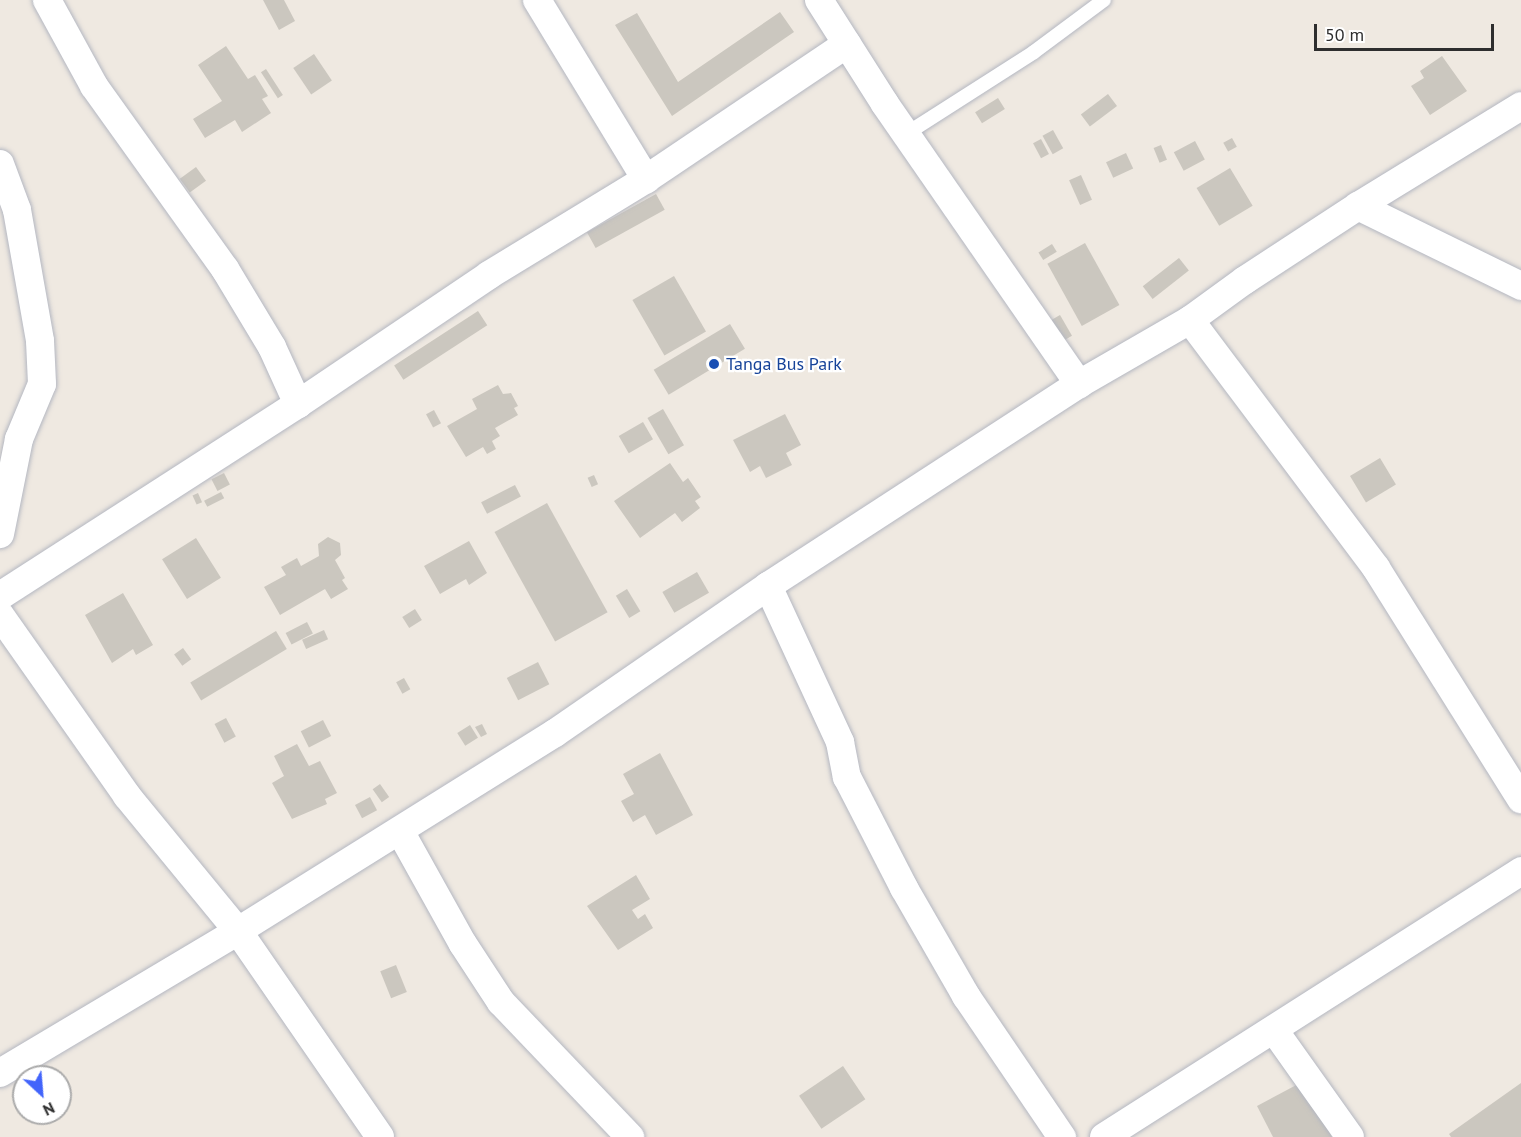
<!DOCTYPE html>
<style>
body{margin:0}
#map{position:relative;width:1521px;height:1137px;overflow:hidden;background:#efe9e1;font-family:"PT Sans",sans-serif}
div>[style]{position:absolute}
[style*='--x']{left:calc(var(--x)*1px);top:calc(var(--y)*1px);width:calc(var(--w)*1px);rotate:calc(var(--a)*1deg)}
.building>*{inset:0;background:#cbc7bf;transform-origin:0 0}
.roads{filter:drop-shadow(0 0 2px #b4b7c1) drop-shadow(0 0 2px #b4b7c1)}
.service>*{height:14px;margin:-7px;padding:0 7px;transform-origin:7px;border-radius:7px;background:#fff}
.minor>*{height:28px;margin:-14px;padding:0 14px;transform-origin:14px;border-radius:14px;background:#fff}
.dots>*{width:16px;height:16px;translate:-50% -50%;box-sizing:border-box;border:3px solid #fff;border-radius:50%}
span{translate:-50% -50%;white-space:nowrap;text-align:center;line-height:1.15;-webkit-text-stroke:4.5px #fff;paint-order:stroke}
.transit-label{font-size:18px;color:#164399}
.left{translate:0 -50%;text-align:left}
.north{position:absolute;left:12px;top:1065px;width:60px;height:60px;box-sizing:border-box;background:#fff;border:2px solid #ababab;border-radius:50%;rotate:154deg;font-size:16px;font-weight:700;line-height:24px;text-align:center;color:#2e2e2e}
.north::after{content:'';display:block;margin:auto;width:21px;height:27px;background:#4264fb;clip-path:polygon(50% 0,100% 100%,50% 72%,0 100%)}
.scale{position:absolute;left:1314px;top:24px;width:180px;height:27px;box-sizing:border-box;border:3px solid #2e2e2e;border-top:0;padding-left:8px;font-size:18px;line-height:21px;white-space:nowrap;color:#2e2e2e;-webkit-text-stroke:4px #fff;paint-order:stroke}
</style>
<div id="map">
<div class="building">
<div style="clip-path:polygon(263px 0,284px 0,295px 21px,279px 30px)"></div>
<div style="clip-path:polygon(780px 12px,794px 32px,672px 116px,615px 25px,637px 13px,678px 82px)"></div>
<div style="clip-path:polygon(226px 46px,248px 79px,255px 75px,268px 96px,262px 99px,271px 113px,242px 132px,235px 120px,205px 138px,193px 119px,222px 101px,198px 65px)"></div>
<div style="left:314px;top:54px;width:32px;height:25px;rotate:56deg"></div>
<div style="clip-path:polygon(1442px 56px,1467px 91px,1430px 115px,1411px 86px,1424px 78px,1420px 71px)"></div>
<div style="left:266px;top:69px;width:31px;height:6px;rotate:57deg"></div>
<div style="left:1108px;top:94px;width:15px;height:34px;rotate:53deg"></div>
<div style="left:998px;top:98px;width:13px;height:27px;rotate:58deg"></div>
<div style="left:1053px;top:130px;width:21px;height:12px;rotate:61deg"></div>
<div style="left:1232px;top:138px;width:10px;height:10px;rotate:61deg"></div>
<div style="left:1041px;top:139px;width:17px;height:9px;rotate:62deg"></div>
<div style="left:1195px;top:141px;width:21px;height:24px;rotate:62deg"></div>
<div style="left:1161px;top:145px;width:16px;height:8px;rotate:68deg"></div>
<div style="left:1126px;top:153px;width:17px;height:22px;rotate:65deg"></div>
<div style="left:196px;top:167px;width:17px;height:20px;rotate:54deg"></div>
<div style="left:1230px;top:168px;width:44px;height:39px;rotate:59deg"></div>
<div style="left:1081px;top:175px;width:27px;height:13px;rotate:66deg"></div>
<div style="left:656px;top:194px;width:18px;height:79px;rotate:61deg"></div>
<div style="left:1085px;top:243px;width:71px;height:43px;rotate:61deg"></div>
<div style="left:1052px;top:244px;width:9px;height:16px;rotate:58deg"></div>
<div style="left:1179px;top:258px;width:16px;height:46px;rotate:52deg"></div>
<div style="left:674px;top:276px;width:64px;height:48px;rotate:60deg"></div>
<div style="left:478px;top:311px;width:17px;height:100px;rotate:57deg"></div>
<div style="left:1060px;top:315px;width:24px;height:12px;rotate:60deg"></div>
<div style="left:730px;top:324px;width:29px;height:89px;rotate:59deg"></div>
<div style="clip-path:polygon(498px 385px,503px 394px,511px 393px,518px 406px,514px 408px,518px 415px,495px 428px,500px 436px,492px 441px,496px 449px,487px 454px,483px 447px,466px 457px,447px 426px,477px 409px,472px 399px)"></div>
<div style="left:663px;top:409px;width:42px;height:18px;rotate:60deg"></div>
<div style="left:434px;top:410px;width:15px;height:9px;rotate:62deg"></div>
<div style="clip-path:polygon(785px 414px,801px 445px,786px 453px,792px 465px,766px 478px,760px 466px,750px 472px,733px 440px)"></div>
<div style="left:643px;top:422px;width:20px;height:28px;rotate:60deg"></div>
<div style="left:1380px;top:458px;width:31px;height:35px;rotate:59deg"></div>
<div style="clip-path:polygon(670px 463px,683px 482px,688px 478px,701px 497px,695px 501px,700px 508px,682px 522px,675px 513px,640px 538px,614px 501px)"></div>
<div style="left:224px;top:473px;width:13px;height:14px;rotate:63deg"></div>
<div style="left:594px;top:475px;width:10px;height:7px;rotate:66deg"></div>
<div style="left:515px;top:485px;width:13px;height:38px;rotate:63deg"></div>
<div style="left:221px;top:492px;width:7px;height:19px;rotate:63deg"></div>
<div style="left:198px;top:493px;width:10px;height:6px;rotate:66deg"></div>
<div style="left:547px;top:503px;width:125px;height:60px;rotate:61deg"></div>
<div style="clip-path:polygon(328px 537px,340px 543px,341px 555px,335px 560px,345px 578px,342px 580px,348px 589px,331px 599px,325px 589px,280px 615px,264px 587px,286px 575px,281px 567px,297px 558px,301px 566px,319px 556px,318px 544px)"></div>
<div style="left:196px;top:538px;width:47px;height:40px;rotate:58deg"></div>
<div style="clip-path:polygon(469px 541px,487px 573px,469px 585px,466px 579px,440px 594px,424px 566px)"></div>
<div style="left:697px;top:572px;width:24px;height:40px;rotate:60deg"></div>
<div style="left:627px;top:589px;width:26px;height:13px;rotate:59deg"></div>
<div style="clip-path:polygon(123px 593px,153px 645px,136px 655px,133px 649px,112px 663px,85px 615px)"></div>
<div style="left:415px;top:609px;width:13px;height:15px;rotate:58deg"></div>
<div style="left:307px;top:622px;width:13px;height:24px;rotate:63deg"></div>
<div style="left:324px;top:630px;width:10px;height:24px;rotate:66deg"></div>
<div style="left:276px;top:631px;width:21px;height:100px;rotate:59deg"></div>
<div style="left:183px;top:648px;width:14px;height:11px;rotate:54deg"></div>
<div style="left:538px;top:662px;width:25px;height:35px;rotate:63deg"></div>
<div style="left:404px;top:678px;width:13px;height:9px;rotate:61deg"></div>
<div style="left:226px;top:718px;width:21px;height:13px;rotate:62deg"></div>
<div style="left:323px;top:720px;width:18px;height:25px;rotate:63deg"></div>
<div style="clip-path:polygon(482px 724px,487px 734px,481px 737px,475px 727px)"></div>
<div style="left:470px;top:725px;width:15px;height:15px;rotate:58deg"></div>
<div style="clip-path:polygon(297px 744px,309px 766px,320px 761px,337px 793px,325px 799px,327px 804px,292px 819px,272px 783px,284px 776px,274px 756px)"></div>
<div style="clip-path:polygon(660px 753px,693px 815px,656px 835px,645px 815px,633px 822px,621px 801px,634px 794px,623px 774px)"></div>
<div style="left:380px;top:784px;width:16px;height:9px;rotate:55deg"></div>
<div style="left:370px;top:797px;width:15px;height:17px;rotate:62deg"></div>
<div style="clip-path:polygon(636px 875px,650px 899px,632px 910px,638px 919px,645px 914px,653px 928px,618px 950px,587px 906px)"></div>
<div style="left:396px;top:965px;width:29px;height:17px;rotate:68deg"></div>
<div style="left:843px;top:1066px;width:40px;height:53px;rotate:56deg"></div>
<div style="clip-path:polygon(1302px 1082px,1332px 1137px,1273px 1137px,1257px 1106px)"></div>
<div style="clip-path:polygon(1521px 1083px,1521px 1137px,1451px 1137px,1449px 1134px)"></div>
</div>
<div class="roads">
<div class="service">
<div style="--x:906;--y:134;--w:152;--a:-32.6"></div>
<div style="--x:1034;--y:52;--w:87;--a:-36.6"></div>
</div>
<div class="minor">
<div style="--x:47;--y:0;--w:98;--a:61.3"></div>
<div style="--x:94;--y:86;--w:225;--a:54.4"></div>
<div style="--x:225;--y:269;--w:91;--a:58.9"></div>
<div style="--x:272;--y:347;--w:63;--a:65.5"></div>
<div style="--x:537;--y:0;--w:210;--a:58.7"></div>
<div style="--x:819;--y:0;--w:123;--a:57.6"></div>
<div style="--x:885;--y:104;--w:341;--a:55.3"></div>
<div style="--x:0;--y:164;--w:49;--a:69.7"></div>
<div style="--x:17;--y:210;--w:133;--a:80"></div>
<div style="--x:40;--y:341;--w:43;--a:87.3"></div>
<div style="--x:42;--y:384;--w:60;--a:112.7"></div>
<div style="--x:19;--y:439;--w:97;--a:101.3"></div>
<div style="--x:1358;--y:206;--w:182;--a:26.1"></div>
<div style="--x:1190;--y:320;--w:310;--a:53.1"></div>
<div style="--x:1376;--y:568;--w:273;--a:57.9"></div>
<div style="--x:768;--y:586;--w:172;--a:65.2"></div>
<div style="--x:840;--y:742;--w:36;--a:79"></div>
<div style="--x:847;--y:777;--w:125;--a:62.8"></div>
<div style="--x:904;--y:888;--w:125;--a:60.1"></div>
<div style="--x:966;--y:996;--w:171;--a:55.8"></div>
<div style="--x:0;--y:596;--w:354;--a:-32.8"></div>
<div style="--x:298;--y:404;--w:230;--a:-34"></div>
<div style="--x:489;--y:275;--w:184;--a:-31.4"></div>
<div style="--x:646;--y:179;--w:242;--a:-33.9"></div>
<div style="--x:0;--y:615;--w:221;--a:54.9"></div>
<div style="--x:127;--y:796;--w:175;--a:50.6"></div>
<div style="--x:238;--y:931;--w:250;--a:55.4"></div>
<div style="--x:400;--y:831;--w:129;--a:60.9"></div>
<div style="--x:463;--y:944;--w:69;--a:56.8"></div>
<div style="--x:501;--y:1002;--w:187;--a:46.3"></div>
<div style="--x:1274;--y:1030;--w:131;--a:54.6"></div>
<div style="--x:0;--y:1073;--w:277;--a:-30.8"></div>
<div style="--x:238;--y:931;--w:374;--a:-32"></div>
<div style="--x:555;--y:733;--w:259;--a:-34.6"></div>
<div style="--x:768;--y:586;--w:371;--a:-33"></div>
<div style="--x:1079;--y:384;--w:128;--a:-30"></div>
<div style="--x:1190;--y:320;--w:68;--a:-36"></div>
<div style="--x:1245;--y:280;--w:135;--a:-33.2"></div>
<div style="--x:1358;--y:206;--w:191;--a:-31.5"></div>
<div style="--x:1104;--y:1137;--w:495;--a:-32.5"></div>
</div>
</div>
<div class="dots">
<div style="left:714px;top:364px;background:#1a4fb4"></div>
</div>
<div class="transit-label">
<span class="left" style="left:726px;top:364px">Tanga Bus Park</span>
</div>
<div class="north">N</div>
<div class="scale">50 m</div>
</div>
